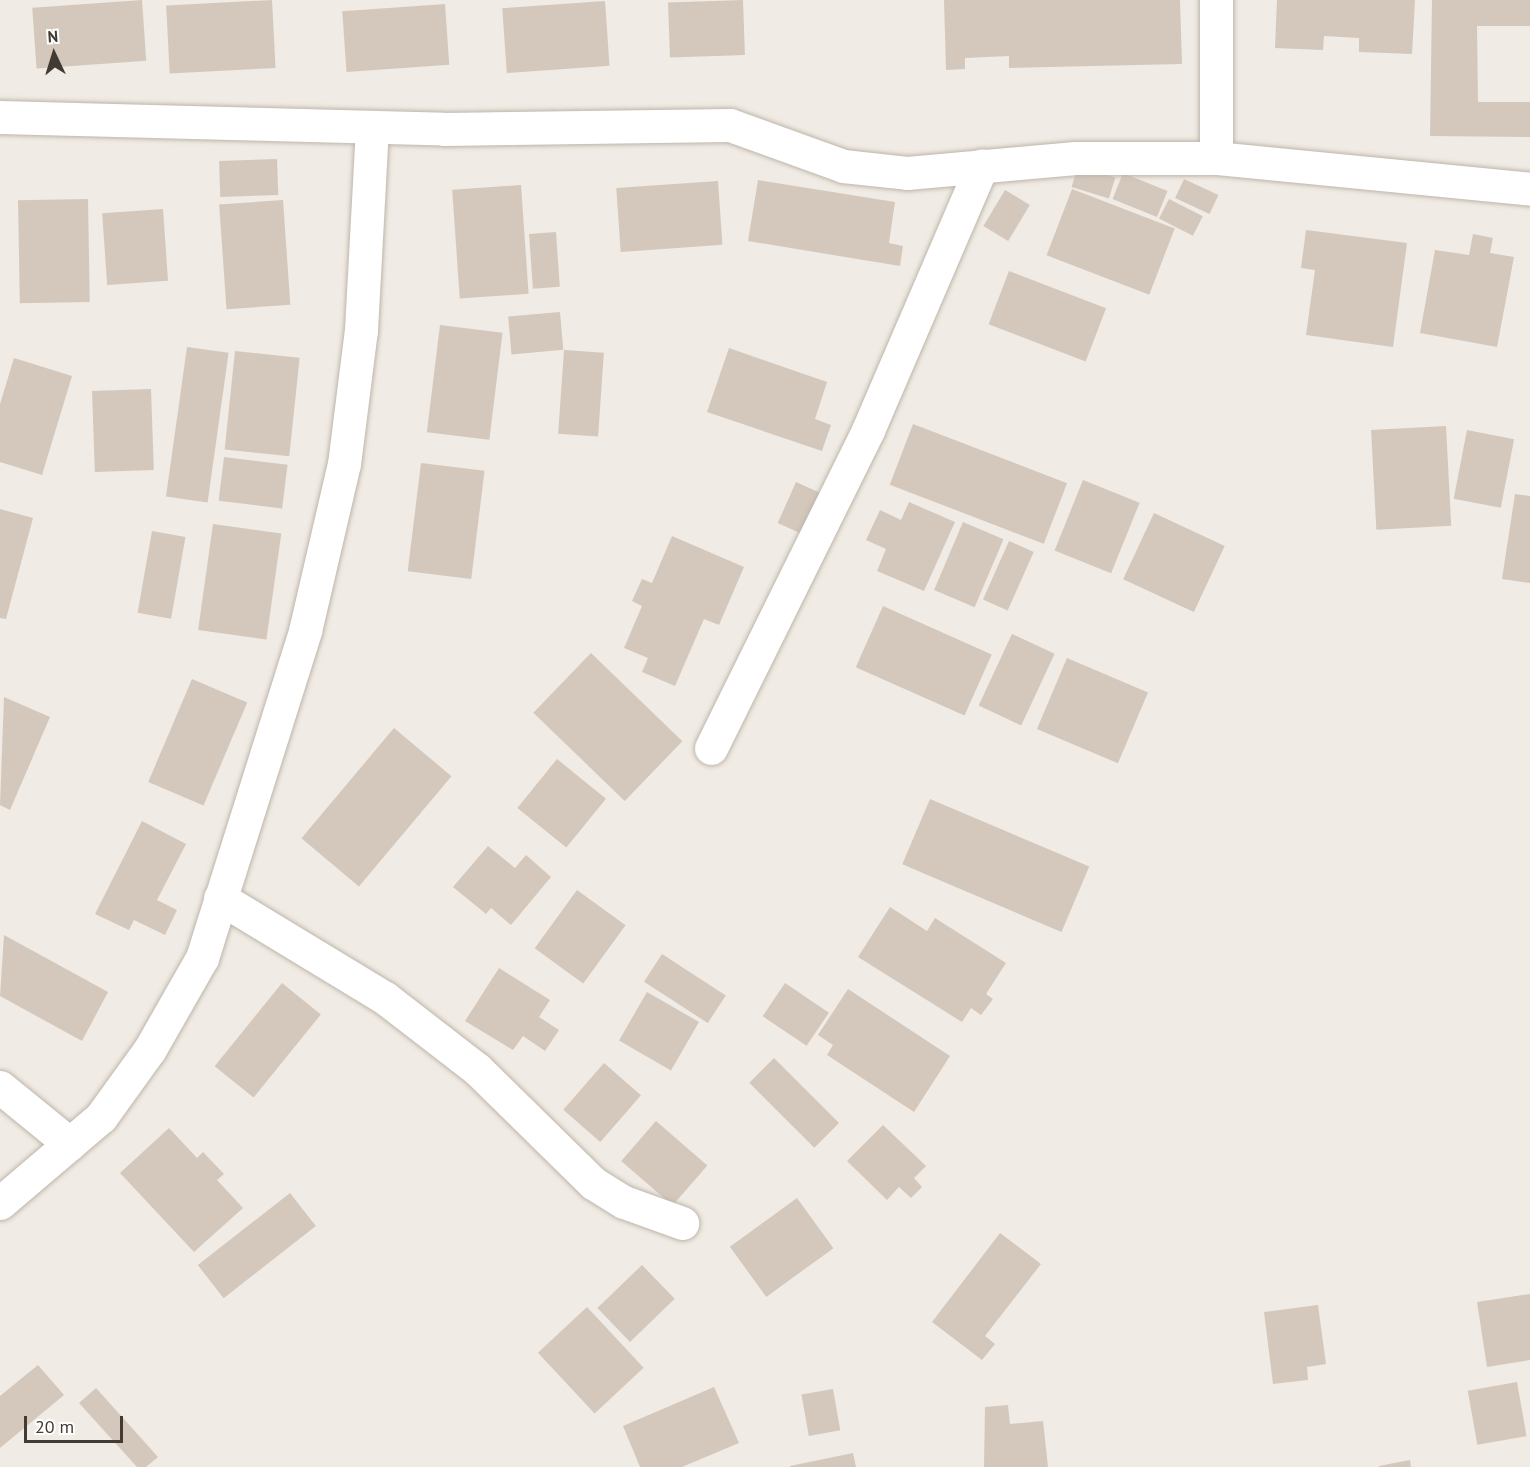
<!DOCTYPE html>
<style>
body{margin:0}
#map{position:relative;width:1530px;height:1467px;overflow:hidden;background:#f0ebe4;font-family:"PT Sans",sans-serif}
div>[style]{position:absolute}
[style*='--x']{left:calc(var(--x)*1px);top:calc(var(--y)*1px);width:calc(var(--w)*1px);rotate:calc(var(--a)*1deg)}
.building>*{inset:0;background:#d4c8bd;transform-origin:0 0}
.roads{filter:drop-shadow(0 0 2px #beb5aa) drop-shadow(0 0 2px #beb5aa)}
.minor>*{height:33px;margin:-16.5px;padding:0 16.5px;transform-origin:16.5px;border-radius:16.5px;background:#fff}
span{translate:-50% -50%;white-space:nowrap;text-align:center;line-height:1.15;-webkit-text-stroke:6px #fff;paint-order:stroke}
.north{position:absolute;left:24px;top:24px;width:60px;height:60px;-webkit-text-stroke:4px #fff;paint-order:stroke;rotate:356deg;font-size:16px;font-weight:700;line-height:24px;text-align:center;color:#423b34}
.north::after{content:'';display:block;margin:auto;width:21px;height:27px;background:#423b34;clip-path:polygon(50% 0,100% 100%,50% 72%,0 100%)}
.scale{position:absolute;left:24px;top:1416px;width:99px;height:27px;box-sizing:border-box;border:3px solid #423b34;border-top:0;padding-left:8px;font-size:18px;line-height:21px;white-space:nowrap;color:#423b34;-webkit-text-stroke:4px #fff;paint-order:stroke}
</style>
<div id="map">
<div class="building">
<div style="left:142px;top:0;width:61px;height:110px;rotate:86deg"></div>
<div style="left:272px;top:0;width:68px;height:106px;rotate:87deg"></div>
<div style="left:743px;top:0;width:55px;height:75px;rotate:88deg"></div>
<div style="clip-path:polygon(944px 0,1180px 0,1182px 64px,1009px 68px,1009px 56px,965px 58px,965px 69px,946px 70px)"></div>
<div style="clip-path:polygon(1277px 0,1415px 0,1412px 54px,1359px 52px,1359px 38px,1324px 36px,1323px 50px,1275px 48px)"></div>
<div style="clip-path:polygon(1432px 0,1530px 0,1530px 26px,1477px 26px,1478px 102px,1530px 102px,1530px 137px,1430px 136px)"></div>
<div style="left:605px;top:1px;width:65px;height:103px;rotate:86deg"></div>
<div style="left:445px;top:4px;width:61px;height:103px;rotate:86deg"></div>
<div style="left:277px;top:159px;width:36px;height:58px;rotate:88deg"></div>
<div style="left:1078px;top:166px;width:39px;height:22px;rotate:17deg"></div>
<div style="left:1123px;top:173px;width:48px;height:28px;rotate:22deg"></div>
<div style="left:1184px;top:179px;width:38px;height:21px;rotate:25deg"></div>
<div style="clip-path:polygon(758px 180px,895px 202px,889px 243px,903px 246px,900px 266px,748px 241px)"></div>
<div style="left:718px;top:181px;width:64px;height:102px;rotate:86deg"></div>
<div style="left:521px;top:185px;width:109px;height:69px;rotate:86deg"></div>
<div style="left:1072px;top:189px;width:110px;height:71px;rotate:21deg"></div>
<div style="left:1005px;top:190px;width:29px;height:42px;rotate:31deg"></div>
<div style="left:88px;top:199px;width:103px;height:70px;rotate:89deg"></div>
<div style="left:1169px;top:199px;width:38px;height:22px;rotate:27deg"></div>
<div style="left:283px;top:200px;width:105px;height:64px;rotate:86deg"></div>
<div style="left:163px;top:209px;width:72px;height:61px;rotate:86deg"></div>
<div style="clip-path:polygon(1306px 230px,1407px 243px,1393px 347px,1306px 335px,1315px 270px,1301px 268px)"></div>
<div style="left:556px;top:232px;width:55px;height:27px;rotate:86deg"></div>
<div style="clip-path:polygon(1473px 234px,1493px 238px,1490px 253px,1514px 257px,1497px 347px,1420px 333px,1435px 250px,1469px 255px)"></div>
<div style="left:1009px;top:271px;width:104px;height:57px;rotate:21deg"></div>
<div style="left:560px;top:312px;width:38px;height:52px;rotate:85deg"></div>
<div style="left:440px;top:325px;width:63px;height:108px;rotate:7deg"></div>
<div style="left:187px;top:347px;width:42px;height:151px;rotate:8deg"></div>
<div style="clip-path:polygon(729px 348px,827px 382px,815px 419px,831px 425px,822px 451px,707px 412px)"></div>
<div style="left:564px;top:350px;width:40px;height:84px;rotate:4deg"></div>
<div style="left:235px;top:351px;width:65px;height:99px;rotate:6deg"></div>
<div style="clip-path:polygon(14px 358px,72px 376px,42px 475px,0 462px,0 404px)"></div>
<div style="left:151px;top:389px;width:81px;height:59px;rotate:88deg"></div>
<div style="left:913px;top:424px;width:165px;height:65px;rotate:21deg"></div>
<div style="left:1446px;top:426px;width:100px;height:75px;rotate:87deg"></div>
<div style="left:1467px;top:430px;width:48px;height:70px;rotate:11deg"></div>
<div style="left:224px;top:457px;width:64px;height:44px;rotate:7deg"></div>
<div style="left:421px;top:463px;width:64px;height:109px;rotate:7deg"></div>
<div style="left:1083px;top:480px;width:61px;height:76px;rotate:22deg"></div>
<div style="left:796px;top:482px;width:36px;height:45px;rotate:24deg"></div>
<div style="clip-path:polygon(1515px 494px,1530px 496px,1530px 583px,1502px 579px)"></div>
<div style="clip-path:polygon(909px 502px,955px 522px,924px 591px,877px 571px,886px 549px,866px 540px,880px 510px,901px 520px)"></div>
<div style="clip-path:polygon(0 509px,33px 518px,6px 619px,0 618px)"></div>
<div style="left:1154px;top:513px;width:78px;height:73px;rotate:25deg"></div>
<div style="left:963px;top:522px;width:44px;height:74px;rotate:23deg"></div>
<div style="left:213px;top:524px;width:69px;height:107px;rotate:8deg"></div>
<div style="left:152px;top:531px;width:34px;height:83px;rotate:10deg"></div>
<div style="clip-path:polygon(672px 536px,744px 567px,719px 625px,704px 619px,675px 686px,642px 672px,648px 658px,624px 648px,642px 606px,632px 601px,642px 579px,652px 583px)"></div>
<div style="left:1009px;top:541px;width:27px;height:64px;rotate:24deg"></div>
<div style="left:883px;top:606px;width:119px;height:67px;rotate:24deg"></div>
<div style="left:1012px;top:634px;width:47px;height:79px;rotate:25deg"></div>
<div style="left:591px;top:653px;width:127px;height:83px;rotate:44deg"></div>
<div style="left:1067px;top:658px;width:88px;height:77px;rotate:23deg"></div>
<div style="left:192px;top:679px;width:60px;height:112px;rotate:23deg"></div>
<div style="clip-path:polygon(4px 697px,50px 717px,10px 810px,0 805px)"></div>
<div style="left:394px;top:728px;width:75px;height:144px;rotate:40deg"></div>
<div style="left:557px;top:759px;width:63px;height:63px;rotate:39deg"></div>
<div style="left:930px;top:799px;width:173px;height:71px;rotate:23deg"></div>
<div style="clip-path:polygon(142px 821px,186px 844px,157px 900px,177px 910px,165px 935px,134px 920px,129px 930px,95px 914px)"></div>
<div style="clip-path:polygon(488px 846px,515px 868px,526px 855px,551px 877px,511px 925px,491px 908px,486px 914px,453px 887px)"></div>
<div style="left:577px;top:890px;width:60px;height:72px;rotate:36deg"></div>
<div style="clip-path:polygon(890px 907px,927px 931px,935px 918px,1006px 963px,986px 994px,993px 999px,981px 1015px,971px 1008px,962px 1022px,858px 957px)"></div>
<div style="clip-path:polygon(4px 935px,108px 992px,82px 1041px,0 996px)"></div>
<div style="left:662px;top:954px;width:76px;height:33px;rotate:33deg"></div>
<div style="clip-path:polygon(499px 968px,550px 1000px,539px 1017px,559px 1030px,545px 1051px,523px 1036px,513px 1050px,465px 1021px)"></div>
<div style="left:282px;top:983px;width:50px;height:107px;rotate:39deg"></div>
<div style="left:785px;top:983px;width:53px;height:40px;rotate:34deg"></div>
<div style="clip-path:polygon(848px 989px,950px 1056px,914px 1112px,827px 1055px,833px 1045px,818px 1035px)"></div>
<div style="left:647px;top:992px;width:60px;height:56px;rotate:30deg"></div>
<div style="left:774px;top:1058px;width:92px;height:35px;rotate:45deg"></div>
<div style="left:604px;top:1063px;width:49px;height:62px;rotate:41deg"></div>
<div style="left:656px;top:1121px;width:68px;height:53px;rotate:41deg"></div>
<div style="clip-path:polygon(883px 1125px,926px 1166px,914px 1178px,922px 1187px,911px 1198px,899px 1187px,887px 1200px,847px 1161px)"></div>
<div style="clip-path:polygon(169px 1128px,197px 1158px,203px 1152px,224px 1174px,217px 1180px,243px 1208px,194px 1252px,120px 1173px)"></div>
<div style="left:290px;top:1193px;width:42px;height:117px;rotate:52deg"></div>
<div style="left:797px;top:1198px;width:62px;height:83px;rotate:54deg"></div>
<div style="clip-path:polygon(1000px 1233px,1041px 1264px,985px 1336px,995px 1344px,982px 1360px,932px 1322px)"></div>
<div style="left:642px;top:1265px;width:47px;height:62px;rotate:46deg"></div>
<div style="clip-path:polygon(1530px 1294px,1530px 1360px,1487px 1367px,1477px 1302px)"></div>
<div style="clip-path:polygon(1318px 1305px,1326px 1364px,1307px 1367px,1308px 1380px,1273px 1384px,1264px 1312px)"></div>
<div style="left:587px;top:1307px;width:83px;height:67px;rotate:47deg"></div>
<div style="clip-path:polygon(38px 1365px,64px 1395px,0 1448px,0 1396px)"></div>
<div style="left:1517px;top:1382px;width:55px;height:50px;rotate:80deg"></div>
<div style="clip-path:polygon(714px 1387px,739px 1443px,682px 1467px,640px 1467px,623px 1426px)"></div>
<div style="clip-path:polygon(96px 1388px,158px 1457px,146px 1467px,137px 1467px,79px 1403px)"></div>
<div style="left:833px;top:1389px;width:42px;height:32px;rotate:80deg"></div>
<div style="clip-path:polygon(1008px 1405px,1010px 1424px,1043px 1421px,1048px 1467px,984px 1467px,985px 1407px)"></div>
<div style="clip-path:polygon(853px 1453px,856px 1467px,790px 1467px,790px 1466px)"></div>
<div style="clip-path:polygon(1410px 1460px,1411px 1467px,1379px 1467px,1379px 1466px)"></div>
</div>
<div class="roads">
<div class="minor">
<div style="--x:0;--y:117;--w:444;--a:1.5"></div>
<div style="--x:444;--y:129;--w:286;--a:-0.8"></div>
<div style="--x:730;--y:125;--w:120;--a:19.9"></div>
<div style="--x:843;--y:166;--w:64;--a:6.2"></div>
<div style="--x:907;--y:173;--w:169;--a:-5.1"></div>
<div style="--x:1075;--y:158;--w:141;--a:0"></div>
<div style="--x:1216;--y:158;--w:316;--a:5.6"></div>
<div style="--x:1216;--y:158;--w:158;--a:-90"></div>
<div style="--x:711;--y:748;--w:355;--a:-63.7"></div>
<div style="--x:868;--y:430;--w:288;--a:-66.7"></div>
<div style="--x:220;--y:898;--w:193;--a:31.2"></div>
<div style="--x:385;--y:998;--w:116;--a:37.7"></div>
<div style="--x:477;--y:1069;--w:163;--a:44.5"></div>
<div style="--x:593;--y:1183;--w:36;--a:32"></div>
<div style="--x:624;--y:1202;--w:62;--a:19.9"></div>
<div style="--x:0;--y:1087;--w:90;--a:39.2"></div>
<div style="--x:0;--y:1203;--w:133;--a:-40.4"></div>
<div style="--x:101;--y:1117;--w:84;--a:-54.2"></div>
<div style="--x:150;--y:1049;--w:105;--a:-60.3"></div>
<div style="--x:202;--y:958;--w:343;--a:-72.5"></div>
<div style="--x:305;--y:631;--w:171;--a:-76.9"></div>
<div style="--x:344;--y:464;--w:135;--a:-82.8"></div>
<div style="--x:361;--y:330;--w:203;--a:-86.9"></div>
</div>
</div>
<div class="north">N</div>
<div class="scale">20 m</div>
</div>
